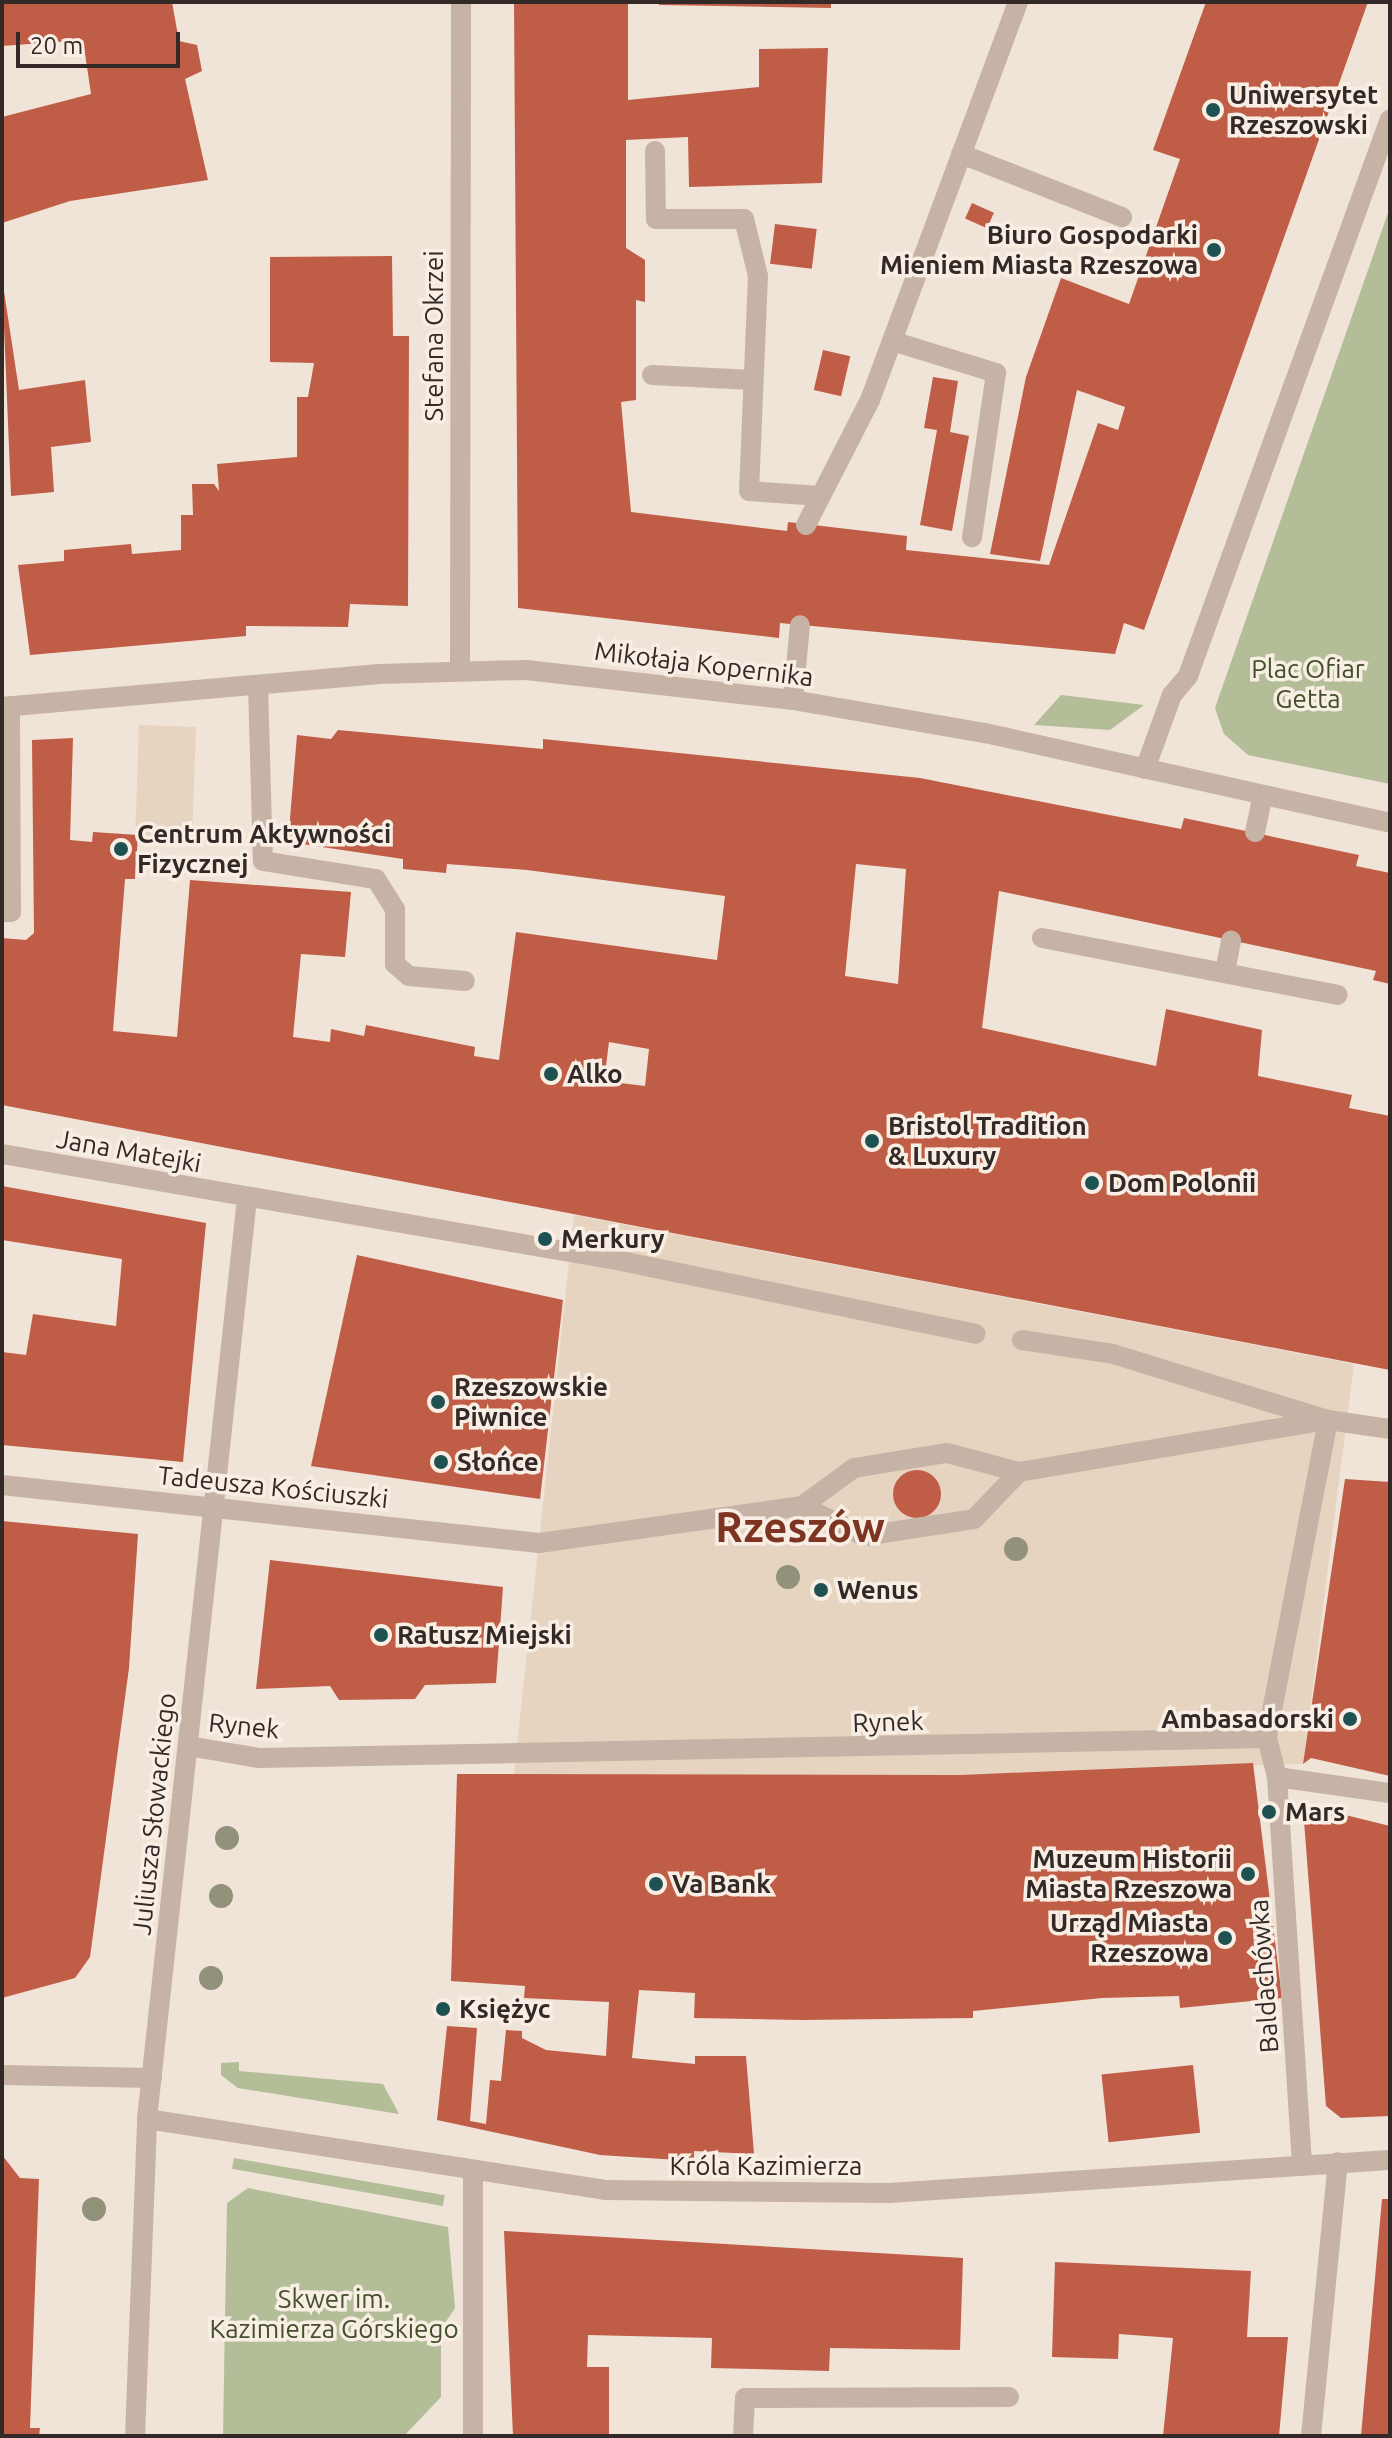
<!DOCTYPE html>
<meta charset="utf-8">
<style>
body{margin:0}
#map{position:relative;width:1392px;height:2438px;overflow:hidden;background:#f0e3d8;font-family:Ubuntu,sans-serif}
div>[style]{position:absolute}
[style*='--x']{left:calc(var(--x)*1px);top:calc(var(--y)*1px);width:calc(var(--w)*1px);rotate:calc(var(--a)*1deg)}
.green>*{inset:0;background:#b3be99;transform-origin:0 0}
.plaza>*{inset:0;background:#e7d4c0;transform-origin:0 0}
.building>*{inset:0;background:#c05d46;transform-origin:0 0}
.round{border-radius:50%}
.lane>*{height:20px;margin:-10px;padding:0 10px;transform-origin:10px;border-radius:10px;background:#c7b3a5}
.street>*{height:20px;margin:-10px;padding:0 10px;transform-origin:10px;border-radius:10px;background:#c7b3a5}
.trees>*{width:24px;height:24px;margin:-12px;border-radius:50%;background:#919279}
.dots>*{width:22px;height:22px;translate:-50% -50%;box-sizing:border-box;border:4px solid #f8eee4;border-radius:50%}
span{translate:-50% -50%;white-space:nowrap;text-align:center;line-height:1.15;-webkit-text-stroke:7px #f8eee4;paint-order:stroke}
.poi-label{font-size:26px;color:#332926;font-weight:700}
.left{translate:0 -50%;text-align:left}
.right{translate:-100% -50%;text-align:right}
.street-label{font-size:26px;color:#332926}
.park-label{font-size:26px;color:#44502b}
.town-label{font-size:42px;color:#7e3423;font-weight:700}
.frame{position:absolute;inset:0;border:4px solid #332926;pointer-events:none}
.scale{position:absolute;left:16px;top:32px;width:164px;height:36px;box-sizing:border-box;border:4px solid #332926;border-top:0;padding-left:10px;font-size:24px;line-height:28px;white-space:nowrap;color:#332926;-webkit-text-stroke:6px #f8eee4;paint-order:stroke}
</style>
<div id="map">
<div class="green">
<div style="clip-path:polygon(1390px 207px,1390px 784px,1248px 755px,1224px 734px,1215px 708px)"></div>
<div style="clip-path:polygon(1061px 695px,1144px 705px,1110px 730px,1034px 725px)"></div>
<div style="clip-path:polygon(239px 2062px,239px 2071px,383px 2084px,399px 2114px,238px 2088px,221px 2075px,221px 2063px)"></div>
<div style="left:234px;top:2158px;width:214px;height:11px;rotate:10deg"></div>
<div style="clip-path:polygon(248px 2188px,448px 2227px,455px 2308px,441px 2329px,441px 2397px,404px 2436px,223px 2436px,227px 2203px)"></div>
</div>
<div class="plaza">
<div style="left:196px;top:727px;width:110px;height:57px;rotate:92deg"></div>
<div style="clip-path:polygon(574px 1215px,1354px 1364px,1303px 1764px,960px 1775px,514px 1774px)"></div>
</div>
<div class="building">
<div style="clip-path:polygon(2px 2px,172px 2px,179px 41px,197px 45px,202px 71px,185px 79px,208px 180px,70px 201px,2px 223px,2px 117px,91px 94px,83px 40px,2px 46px)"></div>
<div style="clip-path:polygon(514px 2px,628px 2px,628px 100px,759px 87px,759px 49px,828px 48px,822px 183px,689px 187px,688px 137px,626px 140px,626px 248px,645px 260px,645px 302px,636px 300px,636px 400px,621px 402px,631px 512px,787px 531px,788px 522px,907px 536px,906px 550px,1049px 565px,1098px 423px,1118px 430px,1125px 407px,1077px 390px,1040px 561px,990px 554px,1026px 377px,1061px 278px,1129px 304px,1180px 159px,1153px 150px,1206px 2px,1368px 2px,1144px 630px,1124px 623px,1115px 654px,780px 623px,779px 638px,518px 608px)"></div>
<div style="clip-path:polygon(659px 2px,831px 2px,831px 8px,659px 5px)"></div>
<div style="left:972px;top:203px;width:24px;height:17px;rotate:24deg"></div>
<div style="left:775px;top:224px;width:42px;height:40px;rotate:7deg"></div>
<div style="clip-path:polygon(392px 256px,393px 336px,409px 336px,408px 606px,350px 604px,348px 627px,246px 626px,246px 636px,30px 655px,18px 565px,64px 561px,64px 550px,131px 544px,132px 554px,181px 550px,181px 515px,193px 515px,192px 484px,214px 484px,219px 491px,217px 464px,297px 457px,297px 397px,308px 397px,314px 363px,270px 362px,270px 257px)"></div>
<div style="clip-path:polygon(2px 278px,19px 390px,85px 380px,91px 442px,51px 447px,54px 492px,11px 496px)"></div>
<div style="left:823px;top:350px;width:28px;height:41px;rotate:13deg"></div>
<div style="clip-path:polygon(933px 377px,958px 381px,950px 432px,969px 436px,952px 531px,920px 525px,937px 430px,924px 428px)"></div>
<div style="clip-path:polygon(evenodd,338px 730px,543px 749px,543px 739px,920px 778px,1181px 829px,1184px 818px,1359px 855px,1356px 866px,1390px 873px,1390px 984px,1373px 980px,1376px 971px,999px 891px,982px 1028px,1156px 1066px,1166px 1009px,1262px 1030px,1258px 1076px,1352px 1095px,1349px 1108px,1390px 1116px,1390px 1370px,2px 1105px,2px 938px,26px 940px,34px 933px,32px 740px,73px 738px,70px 840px,92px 842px,93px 832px,138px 835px,135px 879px,125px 879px,113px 1031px,177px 1037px,190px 880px,351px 892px,345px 957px,301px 954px,293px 1037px,330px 1042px,331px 1029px,364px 1036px,366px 1025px,475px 1047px,474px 1056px,499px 1060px,516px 932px,717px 960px,725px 896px,527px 870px,447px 864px,446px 873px,403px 869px,403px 859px,288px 842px,297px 735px,331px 739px,338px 730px,856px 864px,906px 869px,898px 984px,845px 976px,856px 864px,338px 730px,609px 1042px,649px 1049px,645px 1086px,604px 1081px,609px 1042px)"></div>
<div style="clip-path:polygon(2px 1186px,206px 1223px,183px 1462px,2px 1445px,2px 1352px,26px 1355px,33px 1314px,116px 1326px,122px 1259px,2px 1240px)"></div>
<div style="clip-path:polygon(357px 1255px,563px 1300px,540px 1499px,311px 1466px)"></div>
<div class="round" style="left:893px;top:1470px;width:48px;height:48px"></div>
<div style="clip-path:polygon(1345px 1479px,1390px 1482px,1390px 1776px,1311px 1758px,1303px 1764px)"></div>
<div style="clip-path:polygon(2px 1521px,138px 1534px,129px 1668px,90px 1957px,75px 1978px,2px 1998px)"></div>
<div style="clip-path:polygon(270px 1560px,503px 1587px,496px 1683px,425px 1685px,415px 1699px,339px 1700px,330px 1686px,256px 1689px)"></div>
<div style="clip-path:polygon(1253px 1763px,1282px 1998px,1180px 2008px,1179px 1996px,1102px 1998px,973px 2011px,973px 2018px,801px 2020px,694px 2018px,695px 1993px,639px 1990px,632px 2058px,695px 2064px,695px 2056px,746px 2056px,754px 2154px,694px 2151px,694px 2161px,600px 2155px,437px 2120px,447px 2026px,477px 2028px,470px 2121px,486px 2124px,490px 2080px,501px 2081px,506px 2030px,522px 2031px,522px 2038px,546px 2050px,606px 2056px,609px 2002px,524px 1998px,525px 1986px,451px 1981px,457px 1774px,960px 1775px)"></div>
<div style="clip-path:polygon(1321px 1809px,1390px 1826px,1390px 2116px,1341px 2118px,1326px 2106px,1304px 1821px)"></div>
<div style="left:1193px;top:2065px;width:68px;height:92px;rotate:84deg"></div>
<div style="clip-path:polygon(2px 2155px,20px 2178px,39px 2179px,30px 2428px,40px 2428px,39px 2436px,2px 2436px)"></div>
<div style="clip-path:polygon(1382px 2199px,1390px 2199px,1390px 2436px,1361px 2436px)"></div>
<div style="clip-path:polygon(504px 2231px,963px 2258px,960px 2350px,830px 2348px,829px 2371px,711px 2368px,712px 2338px,588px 2335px,587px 2367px,609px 2367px,609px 2436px,513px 2436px)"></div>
<div style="clip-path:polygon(1055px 2262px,1251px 2271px,1247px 2337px,1288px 2337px,1279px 2436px,1163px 2436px,1173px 2338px,1119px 2334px,1118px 2359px,1052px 2357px)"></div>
</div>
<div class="lane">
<div style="--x:655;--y:151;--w:68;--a:89.2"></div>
<div style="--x:656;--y:219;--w:88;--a:0"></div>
<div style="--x:744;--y:219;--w:59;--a:76.2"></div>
<div style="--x:758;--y:276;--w:215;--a:92.4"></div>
<div style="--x:749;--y:491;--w:71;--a:4"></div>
<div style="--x:961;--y:154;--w:173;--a:21.4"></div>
<div style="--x:892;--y:341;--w:109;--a:17.1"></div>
<div style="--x:996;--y:373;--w:166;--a:98.3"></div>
<div style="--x:652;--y:375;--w:101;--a:2.8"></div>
<div style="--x:806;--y:525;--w:140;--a:-62.9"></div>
<div style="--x:870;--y:400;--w:425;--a:-69.6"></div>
<div style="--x:258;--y:685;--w:176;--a:88.4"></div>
<div style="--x:263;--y:861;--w:114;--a:9.1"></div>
<div style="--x:376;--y:879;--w:36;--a:58"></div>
<div style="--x:395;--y:909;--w:55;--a:90"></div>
<div style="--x:395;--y:964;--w:18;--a:41"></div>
<div style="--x:409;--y:976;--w:56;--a:5.1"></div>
<div style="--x:793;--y:700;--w:75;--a:-84.7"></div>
<div style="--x:1255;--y:832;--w:35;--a:-78"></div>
<div style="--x:2;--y:912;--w:9;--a:0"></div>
<div style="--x:11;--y:912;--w:206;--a:-90.3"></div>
<div style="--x:1042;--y:938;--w:301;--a:10.9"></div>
<div style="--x:1225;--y:972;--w:32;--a:-79"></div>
<div style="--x:188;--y:1746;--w:72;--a:9.6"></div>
<div style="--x:259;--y:1758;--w:257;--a:-1.1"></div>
<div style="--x:2;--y:2075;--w:150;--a:1.1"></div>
<div style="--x:743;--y:2436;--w:38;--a:-87"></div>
<div style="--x:745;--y:2398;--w:264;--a:-0.2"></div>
</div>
<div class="street">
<div style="--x:460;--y:670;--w:668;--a:-89.91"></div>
<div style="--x:2;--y:707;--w:379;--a:-5"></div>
<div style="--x:380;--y:674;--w:146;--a:-1.6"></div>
<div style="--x:526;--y:670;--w:269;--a:6.4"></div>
<div style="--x:793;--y:700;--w:195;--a:9.8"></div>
<div style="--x:985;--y:733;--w:415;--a:12.5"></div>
<div style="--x:1145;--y:769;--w:79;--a:-70"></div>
<div style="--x:1172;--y:695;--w:25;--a:-50"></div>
<div style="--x:1188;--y:676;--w:592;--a:-70.07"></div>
<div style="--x:2;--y:1154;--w:623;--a:9.79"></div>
<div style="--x:616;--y:1260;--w:367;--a:11.6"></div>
<div style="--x:1022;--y:1340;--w:92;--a:8.7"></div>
<div style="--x:1113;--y:1354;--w:225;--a:17.1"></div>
<div style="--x:1328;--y:1420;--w:63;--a:8.3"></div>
<div style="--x:2;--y:1485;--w:540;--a:6.16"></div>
<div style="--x:539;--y:1543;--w:266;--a:-8"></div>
<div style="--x:802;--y:1506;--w:64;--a:-36.2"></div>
<div style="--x:854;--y:1468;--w:94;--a:-9.2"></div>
<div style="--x:947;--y:1453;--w:74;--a:14.8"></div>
<div style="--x:1019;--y:1472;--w:313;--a:-9.6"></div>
<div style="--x:1328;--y:1420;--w:324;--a:100.9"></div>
<div style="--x:802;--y:1506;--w:69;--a:25.8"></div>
<div style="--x:864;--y:1536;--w:111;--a:-8.8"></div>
<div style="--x:974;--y:1519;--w:65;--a:-46.2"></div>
<div style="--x:1267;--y:1738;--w:40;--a:75.6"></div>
<div style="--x:1277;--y:1777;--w:389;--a:86.3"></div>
<div style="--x:516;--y:1753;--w:751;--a:-1.14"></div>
<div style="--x:1277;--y:1777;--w:114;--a:8.1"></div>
<div style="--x:147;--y:2119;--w:462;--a:8.8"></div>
<div style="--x:604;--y:2190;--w:285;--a:0.6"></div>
<div style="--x:889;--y:2193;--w:502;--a:-3.77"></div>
<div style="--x:473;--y:2173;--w:263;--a:90"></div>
<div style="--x:135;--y:2436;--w:317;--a:-87.8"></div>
<div style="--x:147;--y:2119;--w:925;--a:-83.8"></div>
<div style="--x:1311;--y:2436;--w:275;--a:-84.4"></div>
</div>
<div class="trees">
<div style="left:1016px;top:1549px"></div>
<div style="left:788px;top:1577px"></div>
<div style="left:227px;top:1838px"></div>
<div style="left:221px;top:1896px"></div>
<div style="left:211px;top:1978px"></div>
<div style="left:94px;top:2209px"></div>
</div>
<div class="dots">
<div style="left:1213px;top:110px;background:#1e5252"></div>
<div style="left:1214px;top:250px;background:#1e5252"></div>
<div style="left:121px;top:849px;background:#1e5252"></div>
<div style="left:551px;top:1074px;background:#1e5252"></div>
<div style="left:872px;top:1141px;background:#1e5252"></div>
<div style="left:1092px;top:1183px;background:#1e5252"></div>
<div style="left:545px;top:1239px;background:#1e5252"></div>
<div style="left:438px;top:1402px;background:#1e5252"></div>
<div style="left:441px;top:1462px;background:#1e5252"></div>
<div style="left:821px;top:1590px;background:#1e5252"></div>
<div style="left:381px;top:1635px;background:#1e5252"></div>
<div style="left:1350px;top:1719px;background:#1e5252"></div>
<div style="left:1269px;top:1812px;background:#1e5252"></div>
<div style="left:1248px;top:1874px;background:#1e5252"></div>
<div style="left:656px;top:1884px;background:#1e5252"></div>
<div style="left:1225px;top:1938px;background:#1e5252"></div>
<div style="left:443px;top:2009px;background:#1e5252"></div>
</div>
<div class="poi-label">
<span class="left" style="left:1229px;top:110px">Uniwersytet<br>Rzeszowski</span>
<span class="right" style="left:1198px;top:250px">Biuro Gospodarki<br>Mieniem Miasta Rzeszowa</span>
<span class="left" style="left:137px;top:849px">Centrum Aktywności<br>Fizycznej</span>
<span class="left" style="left:567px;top:1074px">Alko</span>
<span class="left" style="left:888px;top:1141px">Bristol Tradition<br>&amp; Luxury</span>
<span class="left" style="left:1108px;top:1183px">Dom Polonii</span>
<span class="left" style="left:561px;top:1239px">Merkury</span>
<span class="left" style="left:454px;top:1402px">Rzeszowskie<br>Piwnice</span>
<span class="left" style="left:457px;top:1462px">Słońce</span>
<span class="left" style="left:837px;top:1590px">Wenus</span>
<span class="left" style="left:397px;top:1635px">Ratusz Miejski</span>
<span class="right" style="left:1334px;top:1719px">Ambasadorski</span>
<span class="left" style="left:1285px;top:1812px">Mars</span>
<span class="right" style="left:1232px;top:1874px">Muzeum Historii<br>Miasta Rzeszowa</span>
<span class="left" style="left:672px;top:1884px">Va Bank</span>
<span class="right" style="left:1209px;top:1938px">Urząd Miasta<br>Rzeszowa</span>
<span class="left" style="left:459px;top:2009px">Księżyc</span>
</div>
<div class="street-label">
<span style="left:434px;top:336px;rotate:-90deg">Stefana Okrzei</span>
<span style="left:704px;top:664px;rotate:7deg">Mikołaja Kopernika</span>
<span style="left:129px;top:1151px;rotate:10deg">Jana Matejki</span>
<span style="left:273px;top:1487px;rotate:6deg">Tadeusza Kościuszki</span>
<span style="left:888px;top:1722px;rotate:-2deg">Rynek</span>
<span style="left:244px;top:1726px;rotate:6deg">Rynek</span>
<span style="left:154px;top:1814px;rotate:-84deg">Juliusza Słowackiego</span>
<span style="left:1264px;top:1976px;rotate:-94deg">Baldachówka</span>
<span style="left:766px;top:2166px">Króla Kazimierza</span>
</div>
<div class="park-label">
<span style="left:1308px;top:684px">Plac Ofiar<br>Getta</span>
<span style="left:334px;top:2314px">Skwer im.<br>Kazimierza Górskiego</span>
</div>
<div class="town-label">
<span style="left:800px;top:1527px">Rzeszów</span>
</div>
<div class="frame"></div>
<div class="scale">20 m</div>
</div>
